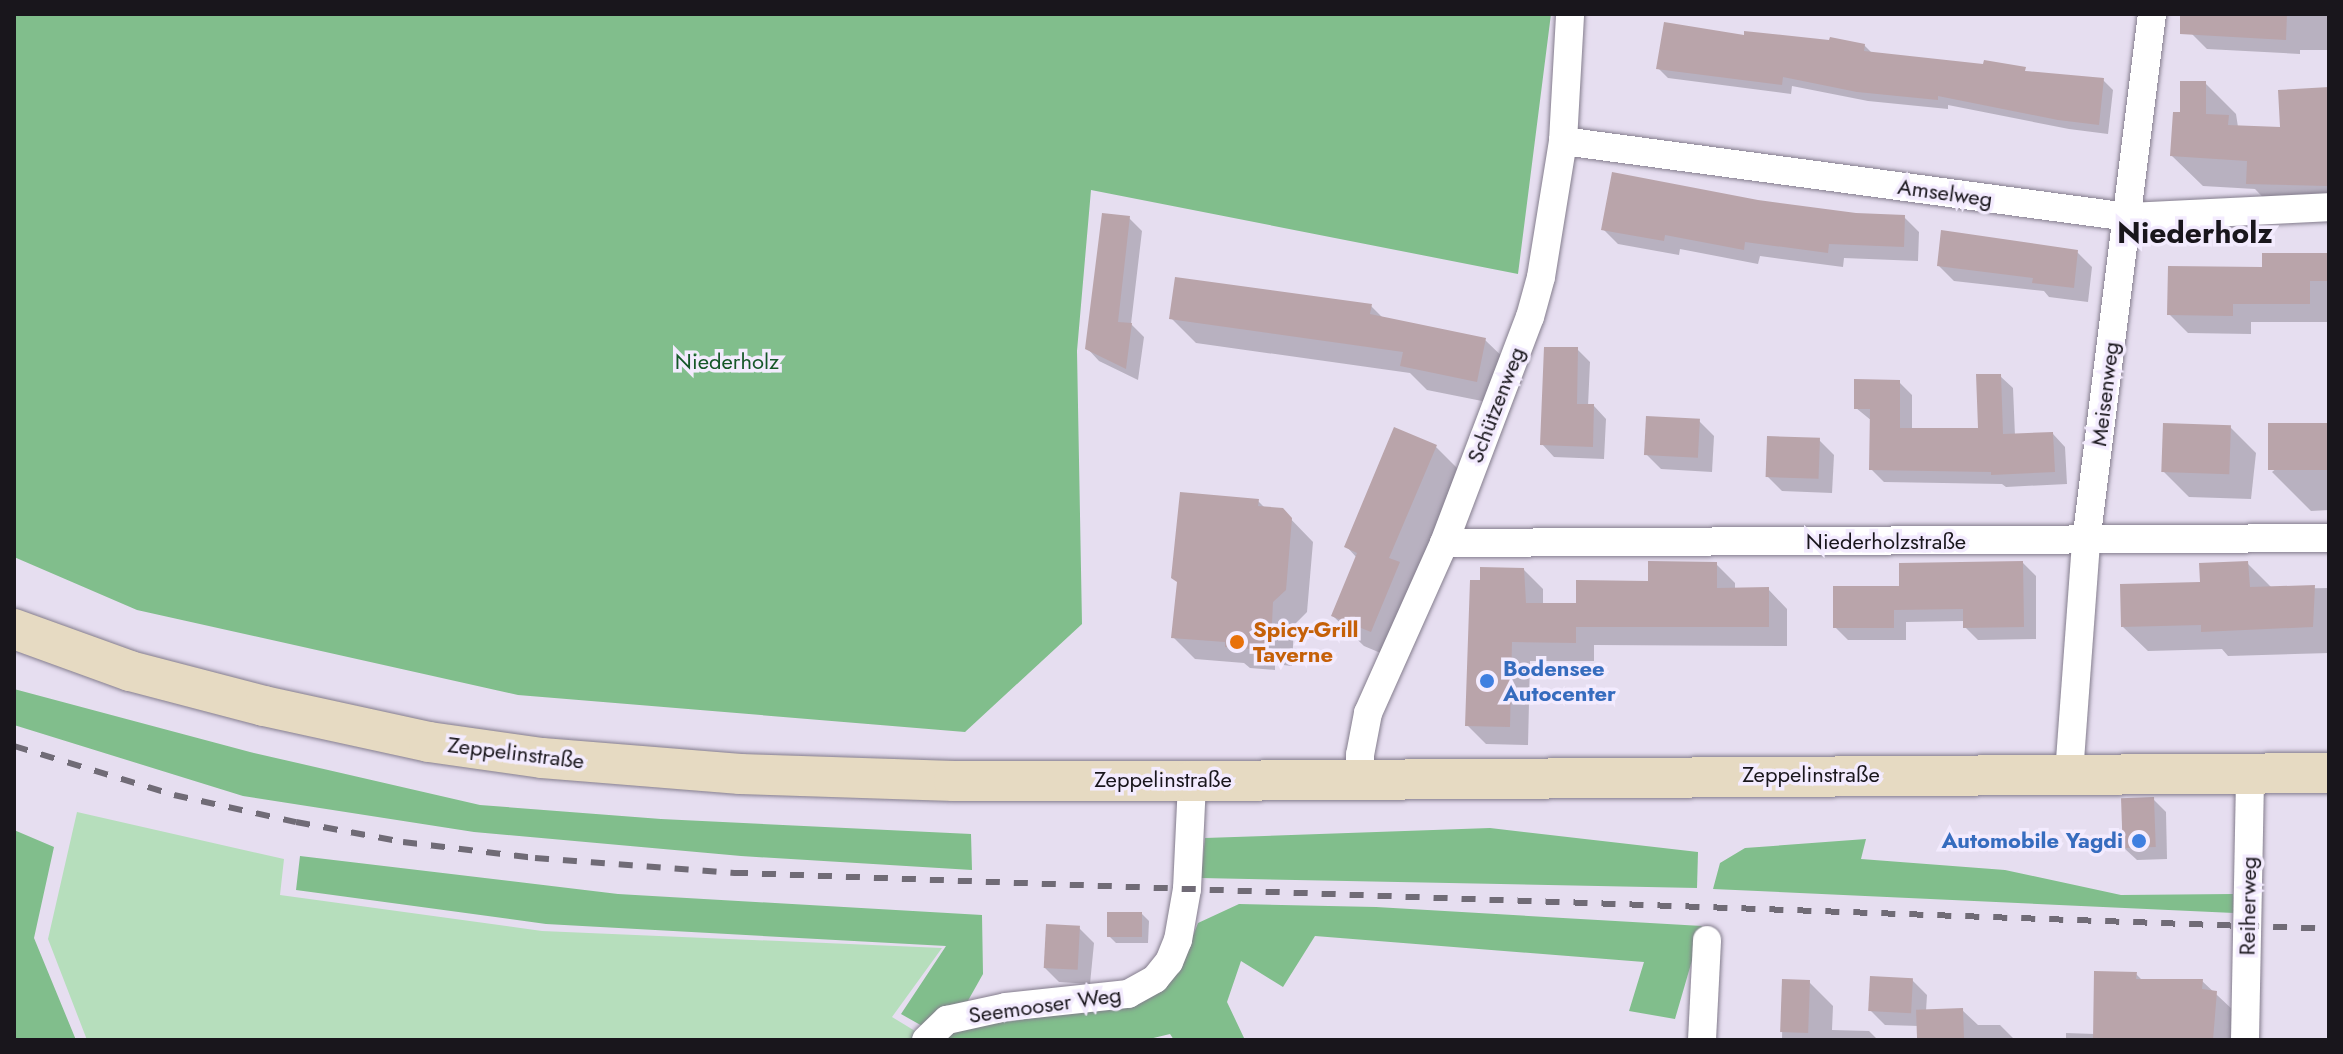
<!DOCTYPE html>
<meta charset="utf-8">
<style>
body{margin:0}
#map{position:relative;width:2343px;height:1054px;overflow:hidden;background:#e6def0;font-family:Jost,sans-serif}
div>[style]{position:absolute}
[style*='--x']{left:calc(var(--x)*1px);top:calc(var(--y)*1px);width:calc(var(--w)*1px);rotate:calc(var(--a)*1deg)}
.green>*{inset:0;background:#b6debc}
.forest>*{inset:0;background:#81be8c}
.shadow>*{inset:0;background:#0003}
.building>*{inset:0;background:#b9a4aa;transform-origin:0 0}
.roads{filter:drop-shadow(0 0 2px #847d8d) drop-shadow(0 0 2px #847d8d)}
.minor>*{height:28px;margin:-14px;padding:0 14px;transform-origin:14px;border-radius:14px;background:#fff}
.secondary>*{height:40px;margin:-20px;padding:0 20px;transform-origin:20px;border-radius:20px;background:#e6dac2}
.rail>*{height:6px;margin-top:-3px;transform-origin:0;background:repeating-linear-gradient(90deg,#706b76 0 14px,transparent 0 28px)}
.dots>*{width:22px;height:22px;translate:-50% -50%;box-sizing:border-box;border:4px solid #f3ebfe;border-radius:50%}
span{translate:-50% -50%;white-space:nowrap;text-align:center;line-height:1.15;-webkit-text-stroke:7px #f3ebfe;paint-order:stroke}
.street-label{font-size:22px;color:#19161c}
.park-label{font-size:22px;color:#155728}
.food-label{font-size:22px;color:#c56008;font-weight:700}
.left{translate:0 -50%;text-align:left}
.shop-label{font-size:22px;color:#366cbe;font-weight:700}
.right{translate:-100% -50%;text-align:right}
.district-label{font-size:30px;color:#19161c;font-weight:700}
.frame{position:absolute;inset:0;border:16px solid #19161c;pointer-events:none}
</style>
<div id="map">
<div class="green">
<div style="clip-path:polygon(77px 812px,284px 859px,280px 895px,542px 931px,942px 948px,892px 1017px,920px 1034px,913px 1040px,87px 1040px,48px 939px)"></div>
</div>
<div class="forest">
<div style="clip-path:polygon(14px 14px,1551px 14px,1518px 274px,1091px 190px,1077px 351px,1082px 624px,965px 732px,518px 695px,137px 610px,14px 557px)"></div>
<div style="clip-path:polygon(14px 689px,250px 752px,480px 805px,661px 819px,971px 834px,972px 870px,741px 856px,474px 832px,243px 796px,14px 725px)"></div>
<div style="clip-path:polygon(1490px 828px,1698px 852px,1697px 888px,1201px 878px,1205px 838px)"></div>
<div style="clip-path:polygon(14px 830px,54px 847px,34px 938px,76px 1040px,14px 1040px)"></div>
<div style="clip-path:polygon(1866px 839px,1861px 859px,2005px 870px,2121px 895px,2233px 894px,2234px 913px,1713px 889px,1720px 863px,1745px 848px)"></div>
<div style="clip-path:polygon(300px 856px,618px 894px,982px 915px,983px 974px,965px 1006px,924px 1027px,901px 1014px,946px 946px,546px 924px,296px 890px)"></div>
<div style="clip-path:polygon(1239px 904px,1376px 907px,1702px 926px,1675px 1019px,1629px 1011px,1644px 962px,1315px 936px,1283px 987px,1241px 961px,1227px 1002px,1245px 1040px,1174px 1040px,1170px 1034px,1145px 1040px,935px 1040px,939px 1036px,1180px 969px,1198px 923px)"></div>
</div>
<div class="shadow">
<div style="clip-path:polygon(2193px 14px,2329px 14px,2329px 50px,2300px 50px,2300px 54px,2207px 49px,2192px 34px)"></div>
<div style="clip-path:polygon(1746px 37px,1864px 45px,1873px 54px,2103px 80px,2113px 90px,2108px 134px,2069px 129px,1948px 105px,1948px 109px,1868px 101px,1792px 86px,1791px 94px,1668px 78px,1658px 68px)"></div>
<div style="clip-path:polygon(2205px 83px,2236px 114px,2238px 127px,2282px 129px,2329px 89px,2329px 215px,2279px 214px,2255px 189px,2203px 186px,2172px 156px,2182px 114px)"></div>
<div style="clip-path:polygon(1757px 202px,1856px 215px,1904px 217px,1919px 232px,1918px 261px,1844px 258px,1843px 267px,1760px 256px,1758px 264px,1680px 249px,1679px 255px,1618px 244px,1603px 229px)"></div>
<div style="clip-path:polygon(1129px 218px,1142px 231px,1131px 324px,1144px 337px,1138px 380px,1099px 361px,1087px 348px)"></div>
<div style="clip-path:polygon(1943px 232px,2077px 252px,2092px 267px,2088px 302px,2049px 297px,2044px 291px,1954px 281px,1939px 266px)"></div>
<div style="clip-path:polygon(2329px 256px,2329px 322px,2251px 322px,2251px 334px,2188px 333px,2169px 314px,2264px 269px)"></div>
<div style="clip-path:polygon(1371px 306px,1384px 319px,1485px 340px,1510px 364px,1502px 405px,1427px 390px,1410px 373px,1196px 343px,1171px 318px)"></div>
<div style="clip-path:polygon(1577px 349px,1590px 362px,1588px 406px,1594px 406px,1606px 419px,1604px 459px,1554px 457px,1542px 444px)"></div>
<div style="clip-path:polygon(2000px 376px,2013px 388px,2015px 436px,2053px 434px,2065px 447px,2067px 484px,2006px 487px,2002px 484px,1884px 482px,1872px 470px,1872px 421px,1856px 408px,1899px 382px,1912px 395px,1912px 430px,1980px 430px)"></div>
<div style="clip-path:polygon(1699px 421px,1714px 436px,1712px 472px,1661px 469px,1646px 454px)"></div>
<div style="clip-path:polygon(2329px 425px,2329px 510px,2311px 511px,2272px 472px)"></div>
<div style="clip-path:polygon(2230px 427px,2256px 453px,2251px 499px,2189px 497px,2163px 471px)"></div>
<div style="clip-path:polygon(1819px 440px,1834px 455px,1832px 493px,1782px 491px,1767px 476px)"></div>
<div style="clip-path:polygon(1435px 446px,1466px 477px,1402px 662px,1364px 646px,1333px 616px,1357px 558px,1347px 547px)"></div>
<div style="clip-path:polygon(1258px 501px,1266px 509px,1282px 510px,1313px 542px,1307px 612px,1294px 625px,1292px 666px,1275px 664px,1275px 670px,1250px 668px,1244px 663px,1195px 659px,1173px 637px)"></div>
<div style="clip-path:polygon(2023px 563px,2036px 576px,2036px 639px,1978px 640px,1965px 627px,1965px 621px,1906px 622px,1906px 640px,1848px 640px,1835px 627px,1901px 588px)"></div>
<div style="clip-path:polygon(2247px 563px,2273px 589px,2329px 588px,2329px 653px,2228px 656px,2222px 649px,2148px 651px,2123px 627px)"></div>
<div style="clip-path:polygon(1716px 564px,1735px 583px,1735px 590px,1768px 589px,1787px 609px,1787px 646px,1594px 645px,1594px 661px,1530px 661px,1528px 745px,1486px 744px,1467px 725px,1481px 583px,1524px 570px,1543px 589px,1543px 605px,1578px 605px)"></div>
<div style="clip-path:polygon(2153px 799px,2166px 812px,2167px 859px,2137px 860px,2124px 848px)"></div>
<div style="clip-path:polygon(1142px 914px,1149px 921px,1148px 943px,1116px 943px,1109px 936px)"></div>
<div style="clip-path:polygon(1079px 928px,1094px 943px,1090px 984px,1059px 982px,1044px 967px)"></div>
<div style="clip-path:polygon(2136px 974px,2143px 981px,2202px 981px,2233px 1010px,2231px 1040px,2066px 1040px,2066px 1033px,2095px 1034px)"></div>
<div style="clip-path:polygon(1912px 980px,1927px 995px,1926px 1011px,1962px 1010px,1978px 1025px,2000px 1025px,2015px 1040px,1919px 1040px,1919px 1026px,1885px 1025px,1870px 1010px)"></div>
<div style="clip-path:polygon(1783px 981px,1809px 982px,1833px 1006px,1832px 1030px,1869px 1031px,1878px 1040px,1782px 1040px)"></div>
</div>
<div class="building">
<div style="clip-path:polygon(2180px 14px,2287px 14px,2286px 40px,2180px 34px)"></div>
<div style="clip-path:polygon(1664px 22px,1744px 35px,1744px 31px,1829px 40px,1830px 37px,1865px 44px,1864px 51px,1983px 64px,1984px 60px,2026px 67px,2025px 71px,2104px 78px,2099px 125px,2058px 120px,1938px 96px,1938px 100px,1857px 92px,1783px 77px,1782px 85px,1656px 69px)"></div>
<div style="clip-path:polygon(2180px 81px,2206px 81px,2206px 114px,2229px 115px,2228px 125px,2280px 127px,2278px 90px,2329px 87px,2329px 186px,2246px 184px,2247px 161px,2170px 156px,2173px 112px,2180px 112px)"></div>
<div style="clip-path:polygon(1612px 172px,1758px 200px,1856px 213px,1905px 215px,1904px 247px,1829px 244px,1828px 253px,1745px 242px,1744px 250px,1665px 235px,1664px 241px,1601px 230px)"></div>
<div style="clip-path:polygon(1102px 213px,1130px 216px,1118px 322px,1132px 323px,1126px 369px,1085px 349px)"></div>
<div style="clip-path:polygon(1941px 230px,2078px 250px,2074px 288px,2032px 283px,2033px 278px,1937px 266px)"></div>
<div style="clip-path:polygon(2262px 253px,2329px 253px,2329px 281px,2310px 281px,2310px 304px,2233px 304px,2233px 316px,2167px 315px,2168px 266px,2262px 267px)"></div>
<div style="clip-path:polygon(1175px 277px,1372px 304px,1370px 314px,1486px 338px,1477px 382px,1400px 366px,1403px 352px,1169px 319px)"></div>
<div style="clip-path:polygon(1544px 347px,1578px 347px,1577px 404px,1594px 404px,1593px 447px,1540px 445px)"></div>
<div style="clip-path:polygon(1976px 374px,2001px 374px,2003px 434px,2053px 432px,2055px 472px,1991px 475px,1991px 472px,1869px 470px,1870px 409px,1854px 409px,1854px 379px,1900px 380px,1900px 428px,1978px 428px)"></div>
<div style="left:1646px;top:416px;width:54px;height:39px;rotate:3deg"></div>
<div style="left:2163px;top:423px;width:68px;height:49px;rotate:2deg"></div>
<div style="left:2329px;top:423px;width:47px;height:61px;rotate:90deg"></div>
<div style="clip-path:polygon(1394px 427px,1437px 445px,1389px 558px,1400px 562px,1371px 632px,1331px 616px,1357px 553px,1344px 547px)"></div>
<div style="left:1767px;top:436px;width:53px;height:41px;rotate:2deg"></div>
<div style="clip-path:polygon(1180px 492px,1259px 499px,1258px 506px,1283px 508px,1292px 518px,1286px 590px,1273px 602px,1271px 645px,1253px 643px,1253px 649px,1225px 647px,1225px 642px,1171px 638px,1177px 582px,1171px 578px)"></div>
<div style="clip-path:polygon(1648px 561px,1717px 562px,1717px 588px,1769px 587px,1769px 627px,1576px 627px,1576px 643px,1512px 642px,1510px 727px,1465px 726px,1470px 580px,1480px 580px,1480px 567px,1524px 568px,1526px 603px,1576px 603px,1576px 580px,1648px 581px)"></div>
<div style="clip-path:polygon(2023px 561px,2024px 627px,1963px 628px,1963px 609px,1894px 610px,1894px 628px,1833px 628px,1833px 586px,1899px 586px,1899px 563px)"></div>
<div style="clip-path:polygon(2248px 561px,2250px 587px,2315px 585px,2313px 627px,2201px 632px,2201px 625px,2121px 627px,2120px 584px,2200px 582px,2199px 563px)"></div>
<div style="left:2154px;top:797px;width:50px;height:33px;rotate:88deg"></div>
<div style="left:1107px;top:912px;width:35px;height:25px"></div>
<div style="left:1046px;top:924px;width:34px;height:44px;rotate:3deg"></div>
<div style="clip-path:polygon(2094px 971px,2137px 972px,2136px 979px,2203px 979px,2202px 989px,2217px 991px,2213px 1040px,2093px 1040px)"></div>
<div style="left:1870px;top:976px;width:43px;height:35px;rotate:3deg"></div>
<div style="left:1782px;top:979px;width:28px;height:53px;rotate:2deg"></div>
<div style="left:1963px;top:1008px;width:32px;height:47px;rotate:88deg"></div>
</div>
<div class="roads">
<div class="minor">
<div style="--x:1563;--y:141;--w:570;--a:7.66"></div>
<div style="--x:2128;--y:217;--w:201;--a:-2.8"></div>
<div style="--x:1444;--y:543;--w:885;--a:-0.32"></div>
<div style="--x:2069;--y:774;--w:233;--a:-85.8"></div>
<div style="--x:2086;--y:542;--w:532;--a:-82.87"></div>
<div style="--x:1360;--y:779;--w:24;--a:-90"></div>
<div style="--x:1360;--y:755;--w:43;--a:-79.2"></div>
<div style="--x:1368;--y:713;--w:186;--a:-65.9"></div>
<div style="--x:1444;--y:543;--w:242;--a:-69.2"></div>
<div style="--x:1530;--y:317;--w:41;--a:-74.6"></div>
<div style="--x:1541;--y:277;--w:138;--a:-80.8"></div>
<div style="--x:1563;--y:141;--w:127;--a:-86.8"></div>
<div style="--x:926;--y:1040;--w:29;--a:-44"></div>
<div style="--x:947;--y:1020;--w:60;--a:-12.4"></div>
<div style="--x:1006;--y:1007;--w:123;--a:-6.1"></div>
<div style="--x:1128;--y:994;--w:31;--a:-29"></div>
<div style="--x:1155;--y:979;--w:22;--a:-51"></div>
<div style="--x:1169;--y:962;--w:24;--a:-68"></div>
<div style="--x:1178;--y:940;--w:52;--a:-80"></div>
<div style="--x:1187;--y:889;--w:108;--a:-87.3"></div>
<div style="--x:1702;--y:1040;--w:100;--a:-87.1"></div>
<div style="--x:2245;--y:1040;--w:268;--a:-88.9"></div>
</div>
<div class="secondary">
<div style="--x:14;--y:629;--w:123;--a:19.9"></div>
<div style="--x:130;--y:671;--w:138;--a:14.6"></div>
<div style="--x:264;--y:706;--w:169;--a:12.3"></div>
<div style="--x:429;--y:742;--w:114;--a:8.1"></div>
<div style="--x:542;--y:758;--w:199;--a:4.6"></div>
<div style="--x:740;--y:774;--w:214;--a:1.9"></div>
<div style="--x:954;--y:781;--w:238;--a:0"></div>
<div style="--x:1192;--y:781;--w:1137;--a:-0.4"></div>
</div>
</div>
<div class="rail">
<div style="--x:14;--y:746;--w:167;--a:17"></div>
<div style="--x:174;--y:795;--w:125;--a:12.5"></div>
<div style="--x:296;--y:822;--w:109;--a:10.6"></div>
<div style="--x:403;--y:842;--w:133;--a:6.9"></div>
<div style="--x:535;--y:858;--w:200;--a:4.3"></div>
<div style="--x:734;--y:873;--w:1596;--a:2.01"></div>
</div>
<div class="dots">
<div style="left:1237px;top:642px;background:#e8710a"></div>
<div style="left:1487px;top:681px;background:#3f7fe0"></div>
<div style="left:2139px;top:841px;background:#3f7fe0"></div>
</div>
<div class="street-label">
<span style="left:1945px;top:193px;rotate:8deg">Amselweg</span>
<span style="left:2105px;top:394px;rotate:-83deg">Meisenweg</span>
<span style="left:1496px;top:405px;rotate:-69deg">Schützenweg</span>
<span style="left:1886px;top:542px">Niederholzstraße</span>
<span style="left:516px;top:753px;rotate:7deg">Zeppelinstraße</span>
<span style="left:1811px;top:775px">Zeppelinstraße</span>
<span style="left:1163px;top:780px">Zeppelinstraße</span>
<span style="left:2248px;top:906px;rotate:-89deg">Reiherweg</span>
<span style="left:1045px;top:1005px;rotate:-8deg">Seemooser Weg</span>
</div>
<div class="park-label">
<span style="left:727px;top:362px">Niederholz</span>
</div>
<div class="food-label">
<span class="left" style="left:1253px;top:642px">Spicy-Grill<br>Taverne</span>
</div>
<div class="shop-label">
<span class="left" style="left:1503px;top:681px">Bodensee<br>Autocenter</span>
<span class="right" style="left:2123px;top:841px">Automobile Yagdi</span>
</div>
<div class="district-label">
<span style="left:2195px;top:233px">Niederholz</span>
</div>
<div class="frame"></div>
</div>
